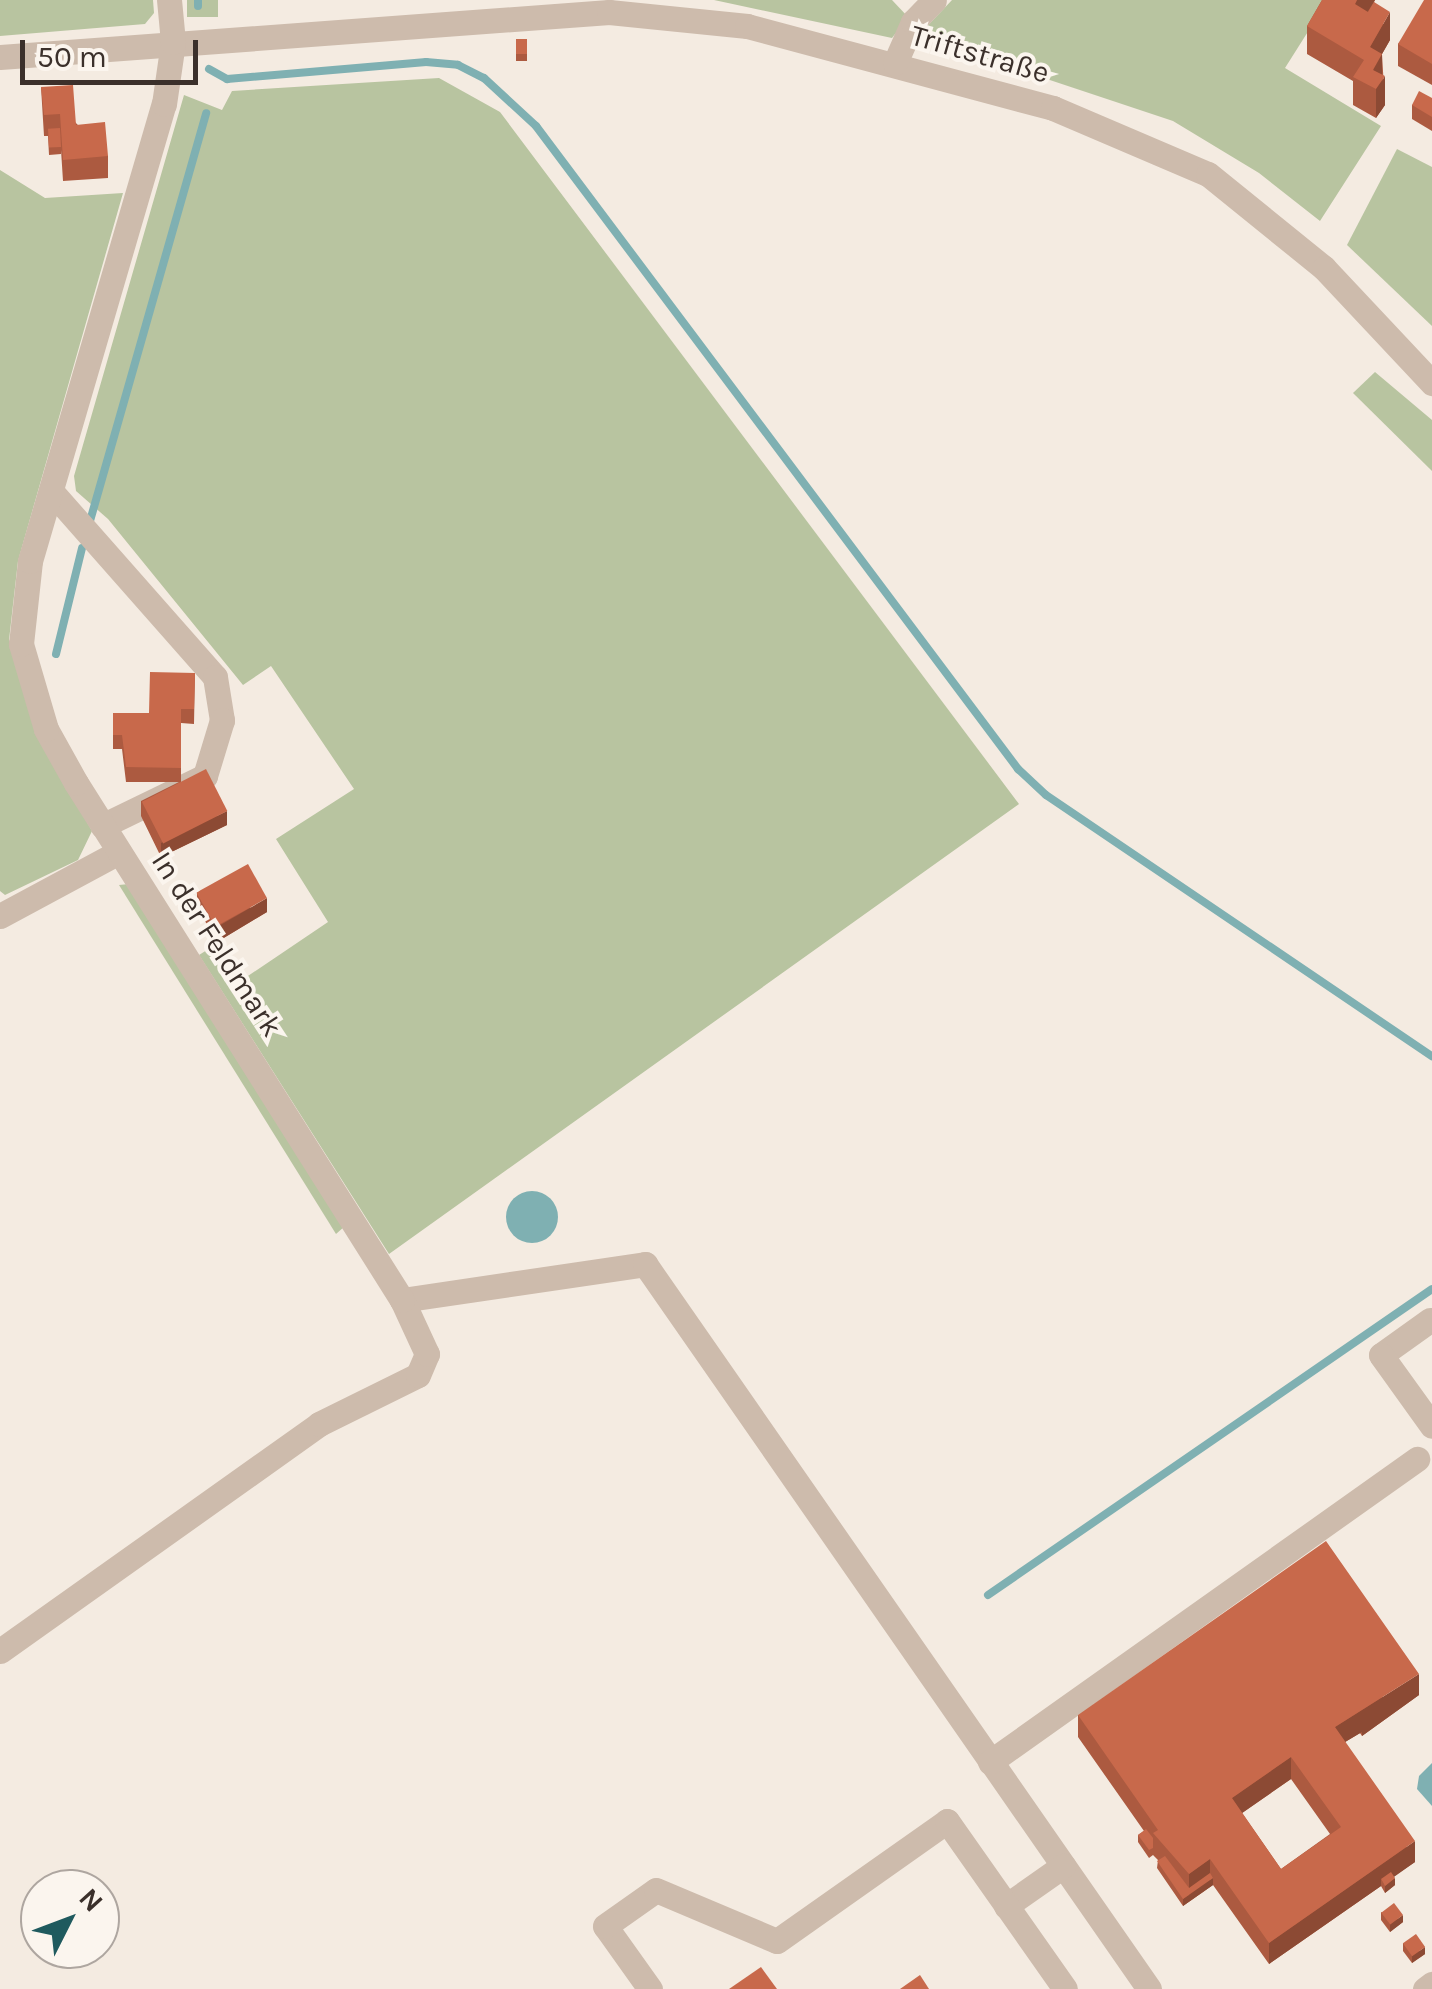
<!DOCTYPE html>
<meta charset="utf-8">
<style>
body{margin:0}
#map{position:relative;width:1432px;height:1989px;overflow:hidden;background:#f4ebe1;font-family:Karla,sans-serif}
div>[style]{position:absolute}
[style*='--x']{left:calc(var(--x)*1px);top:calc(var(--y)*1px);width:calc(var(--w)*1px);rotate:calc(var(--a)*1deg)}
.green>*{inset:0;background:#b8c4a0;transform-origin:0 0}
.water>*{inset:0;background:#7fb0b2}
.round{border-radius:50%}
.stream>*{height:8px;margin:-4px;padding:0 4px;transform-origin:4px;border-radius:4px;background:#7fb0b2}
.minor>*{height:25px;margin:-12.5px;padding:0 12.5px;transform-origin:12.5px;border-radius:12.5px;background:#cdbbac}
.wall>*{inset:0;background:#ac5a40;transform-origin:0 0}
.shaded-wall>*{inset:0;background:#8c4a34}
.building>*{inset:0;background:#c8694b;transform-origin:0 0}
span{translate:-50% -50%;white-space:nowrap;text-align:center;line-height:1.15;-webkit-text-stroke:8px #fbf5ee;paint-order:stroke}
.street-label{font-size:30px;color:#3b302b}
.north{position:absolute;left:20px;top:1869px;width:100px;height:100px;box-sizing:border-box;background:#fbf5ee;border:2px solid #aea6a0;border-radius:50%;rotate:48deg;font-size:28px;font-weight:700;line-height:40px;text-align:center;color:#3b302b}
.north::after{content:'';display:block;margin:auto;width:35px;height:45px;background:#1f5a5e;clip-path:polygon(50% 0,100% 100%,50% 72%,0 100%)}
.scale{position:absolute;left:20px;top:40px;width:178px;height:45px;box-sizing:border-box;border:5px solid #3b302b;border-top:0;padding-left:12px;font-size:30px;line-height:35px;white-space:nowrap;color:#3b302b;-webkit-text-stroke:8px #fbf5ee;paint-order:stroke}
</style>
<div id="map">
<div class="green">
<div style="clip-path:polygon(0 0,153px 0,154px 13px,145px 24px,0 36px)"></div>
<div style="left:187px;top:0;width:31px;height:17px"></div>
<div style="clip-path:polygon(714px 0,892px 0,908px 17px,892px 38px)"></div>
<div style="clip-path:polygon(952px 0,1328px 0,1285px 68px,1381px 126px,1320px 221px,1259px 173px,1173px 121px,918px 36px)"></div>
<div style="clip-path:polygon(439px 78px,500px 112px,1019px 804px,389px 1254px,199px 955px,215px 945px,239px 982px,328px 922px,276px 839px,354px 789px,271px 666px,243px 685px,108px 519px,76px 491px,74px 476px,184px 95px,222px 110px,232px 91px)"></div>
<div style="clip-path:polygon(1397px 149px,1432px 167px,1432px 326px,1347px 245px)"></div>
<div style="clip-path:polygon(0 170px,45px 198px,123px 193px,18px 561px,9px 640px,36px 733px,92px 831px,78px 860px,5px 895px,0 891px)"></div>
<div style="clip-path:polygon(1375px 372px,1432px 420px,1432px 471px,1353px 393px)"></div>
<div style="clip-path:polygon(129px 884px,345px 1226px,336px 1234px,119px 885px)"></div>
</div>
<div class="water">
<div class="round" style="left:506px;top:1191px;width:52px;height:52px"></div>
<div style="clip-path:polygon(1432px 1763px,1432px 1806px,1417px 1789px,1419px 1776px)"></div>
</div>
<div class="stream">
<div style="--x:198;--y:0;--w:6;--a:90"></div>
<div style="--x:209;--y:69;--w:21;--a:29"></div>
<div style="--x:227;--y:79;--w:200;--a:-4.9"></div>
<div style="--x:426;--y:62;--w:32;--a:5"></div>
<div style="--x:458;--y:65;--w:29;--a:27"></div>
<div style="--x:484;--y:78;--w:71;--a:42.7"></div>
<div style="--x:536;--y:126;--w:804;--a:53.14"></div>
<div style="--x:1018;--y:769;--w:38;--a:43"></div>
<div style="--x:1046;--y:795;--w:466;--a:34.1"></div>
<div style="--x:90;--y:521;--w:424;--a:-74.1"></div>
<div style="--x:56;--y:654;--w:109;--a:-76.2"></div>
<div style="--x:988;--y:1595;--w:539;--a:-34.57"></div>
</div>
<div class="minor">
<div style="--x:0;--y:57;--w:611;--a:-4.23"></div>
<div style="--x:609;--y:12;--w:139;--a:5.8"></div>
<div style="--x:747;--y:26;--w:317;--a:15"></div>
<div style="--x:1053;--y:108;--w:168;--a:23.1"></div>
<div style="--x:1208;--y:174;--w:149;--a:39"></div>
<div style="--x:1324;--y:268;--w:158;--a:46.8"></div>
<div style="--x:895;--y:63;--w:45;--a:-66.3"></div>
<div style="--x:913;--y:22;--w:30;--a:-46"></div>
<div style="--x:51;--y:491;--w:248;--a:48.6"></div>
<div style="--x:215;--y:677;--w:44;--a:80.8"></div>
<div style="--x:222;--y:720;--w:59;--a:106.9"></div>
<div style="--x:205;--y:776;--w:114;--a:154.1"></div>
<div style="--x:0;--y:916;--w:135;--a:-28.3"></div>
<div style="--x:402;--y:1300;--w:246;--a:-8.4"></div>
<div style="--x:645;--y:1264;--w:883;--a:55.19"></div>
<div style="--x:1430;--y:1320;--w:60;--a:144.5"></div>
<div style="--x:1381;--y:1355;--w:87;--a:54.3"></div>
<div style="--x:0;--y:1651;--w:392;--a:-35.4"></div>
<div style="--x:319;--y:1424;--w:110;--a:-26.3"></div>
<div style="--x:418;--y:1375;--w:23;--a:-67"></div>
<div style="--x:427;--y:1354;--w:60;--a:-114.8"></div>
<div style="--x:402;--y:1300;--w:611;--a:-122.23"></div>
<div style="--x:76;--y:783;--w:62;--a:-119.1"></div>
<div style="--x:46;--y:729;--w:89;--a:-106.4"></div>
<div style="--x:21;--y:644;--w:83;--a:-83.8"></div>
<div style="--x:30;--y:561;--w:476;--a:-73.7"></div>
<div style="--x:164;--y:104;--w:63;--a:-81.7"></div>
<div style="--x:173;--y:42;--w:42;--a:-95.4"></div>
<div style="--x:990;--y:1762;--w:524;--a:-35.36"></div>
<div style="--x:1006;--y:1906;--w:70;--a:-35.1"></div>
<div style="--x:650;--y:1989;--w:77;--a:-125.5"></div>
<div style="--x:605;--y:1926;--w:62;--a:-35.2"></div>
<div style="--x:656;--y:1890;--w:131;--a:22.9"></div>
<div style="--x:777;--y:1941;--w:208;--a:-35.2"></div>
<div style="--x:947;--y:1821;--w:205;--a:54.9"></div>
<div style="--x:1425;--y:1989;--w:9;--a:-36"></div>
</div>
<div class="wall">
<div style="clip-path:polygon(1322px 0,1375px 0,1374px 2px,1390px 40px,1382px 54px,1385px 105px,1376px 118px,1353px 105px,1353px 81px,1307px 54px,1307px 26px)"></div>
<div style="clip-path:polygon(1432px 0,1432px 85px,1398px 66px,1398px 44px)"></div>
<div style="left:516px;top:39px;width:11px;height:22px"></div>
<div style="clip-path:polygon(41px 87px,108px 156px,108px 178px,63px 181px,61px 150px,61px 154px,49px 155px,48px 136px,44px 136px)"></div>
<div style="clip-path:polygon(1432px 98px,1432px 131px,1412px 119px,1412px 105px)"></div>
<div style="clip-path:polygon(195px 673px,194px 724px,181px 723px,181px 782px,227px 825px,161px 857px,141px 816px,141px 801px,179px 782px,126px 782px,122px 749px,113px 749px,113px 713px,149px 713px)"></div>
<div style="clip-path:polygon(197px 893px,267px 912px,217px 942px,197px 907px)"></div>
<div style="clip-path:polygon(evenodd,1419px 1695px,1362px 1736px,1360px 1733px,1345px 1742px,1415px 1862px,1394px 1876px,1395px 1885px,1385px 1893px,1381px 1886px,1269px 1964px,1213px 1885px,1183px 1906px,1157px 1868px,1158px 1860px,1153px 1855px,1149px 1858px,1138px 1842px,1138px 1835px,1144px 1831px,1078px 1737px,1078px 1715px,1419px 1695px,1291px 1779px,1330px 1834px,1281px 1869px,1242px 1813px,1291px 1779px)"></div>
<div style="clip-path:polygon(1381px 1912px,1403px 1922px,1390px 1932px,1381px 1920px)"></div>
<div style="clip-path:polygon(1403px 1943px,1425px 1954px,1412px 1963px,1403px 1951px)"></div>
</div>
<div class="shaded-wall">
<div style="clip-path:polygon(1357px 0,1375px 0,1355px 32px,1355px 4px)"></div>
<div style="clip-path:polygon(1390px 12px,1390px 40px,1382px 54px,1382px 81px,1385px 76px,1385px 105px,1376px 118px,1376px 89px,1370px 47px)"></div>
<div style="clip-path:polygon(227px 811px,227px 825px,161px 857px,161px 843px)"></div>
<div style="clip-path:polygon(267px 898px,267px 912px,217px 942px,217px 927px)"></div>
<div style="clip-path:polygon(1419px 1674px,1419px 1695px,1362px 1736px,1362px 1732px,1335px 1748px,1335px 1727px)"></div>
<div style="clip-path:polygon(1291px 1757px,1291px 1779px,1232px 1820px,1232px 1798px)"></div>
<div style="clip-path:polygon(1415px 1841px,1415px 1862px,1384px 1884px,1381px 1879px,1381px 1886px,1269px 1964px,1269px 1943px)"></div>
<div style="clip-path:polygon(1210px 1859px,1210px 1880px,1213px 1878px,1213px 1885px,1183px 1906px,1183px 1899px,1189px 1895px,1189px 1874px)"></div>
<div style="clip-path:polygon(1395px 1878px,1395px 1885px,1385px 1893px,1385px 1886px)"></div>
<div style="clip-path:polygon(1403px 1915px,1403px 1922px,1390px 1932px,1390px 1924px)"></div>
<div style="clip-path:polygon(1425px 1947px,1425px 1954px,1412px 1963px,1412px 1956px)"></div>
</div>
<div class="building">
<div style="clip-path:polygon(1322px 0,1357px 0,1355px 4px,1368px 12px,1374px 2px,1390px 12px,1370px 47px,1382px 54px,1373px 70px,1385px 76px,1376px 89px,1353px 77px,1364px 60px,1307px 26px)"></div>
<div style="clip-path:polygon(1424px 0,1432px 0,1432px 64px,1398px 44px)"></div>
<div style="left:516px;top:39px;width:11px;height:15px"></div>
<div style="clip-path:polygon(73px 85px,76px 125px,105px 122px,108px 156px,63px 160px,60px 114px,44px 115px,41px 87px)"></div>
<div style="clip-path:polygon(1419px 91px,1432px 98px,1432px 117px,1412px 105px)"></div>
<div style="left:60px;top:128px;width:19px;height:12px;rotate:87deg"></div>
<div style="clip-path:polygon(150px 672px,195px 673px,194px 709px,181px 709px,181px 768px,126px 767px,122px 735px,113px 735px,113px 713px,149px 713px)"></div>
<div style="left:206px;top:769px;width:47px;height:72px;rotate:63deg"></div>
<div style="left:248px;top:864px;width:39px;height:59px;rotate:61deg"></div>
<div style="clip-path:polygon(evenodd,1326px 1541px,1419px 1674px,1335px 1727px,1415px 1841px,1269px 1943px,1210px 1859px,1189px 1874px,1153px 1833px,1158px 1830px,1078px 1715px,1326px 1541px,1291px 1757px,1341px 1827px,1281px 1869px,1232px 1798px,1291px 1757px)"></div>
<div style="clip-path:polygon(1146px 1829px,1153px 1838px,1153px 1848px,1149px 1850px,1138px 1835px)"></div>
<div style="clip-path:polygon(1165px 1856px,1189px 1888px,1210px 1873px,1213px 1878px,1183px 1899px,1157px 1861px)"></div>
<div style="clip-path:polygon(1391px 1872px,1395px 1878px,1385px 1886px,1381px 1879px)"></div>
<div style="left:1394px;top:1903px;width:15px;height:16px;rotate:53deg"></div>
<div style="left:1416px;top:1934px;width:16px;height:16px;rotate:55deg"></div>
<div style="clip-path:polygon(761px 1967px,777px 1989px,729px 1989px)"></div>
<div style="clip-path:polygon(920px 1975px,929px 1989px,900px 1989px)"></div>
</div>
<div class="street-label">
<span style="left:980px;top:54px;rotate:16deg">Triftstraße</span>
<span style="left:217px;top:944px;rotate:57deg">In der Feldmark</span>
</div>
<div class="north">N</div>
<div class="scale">50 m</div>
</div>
